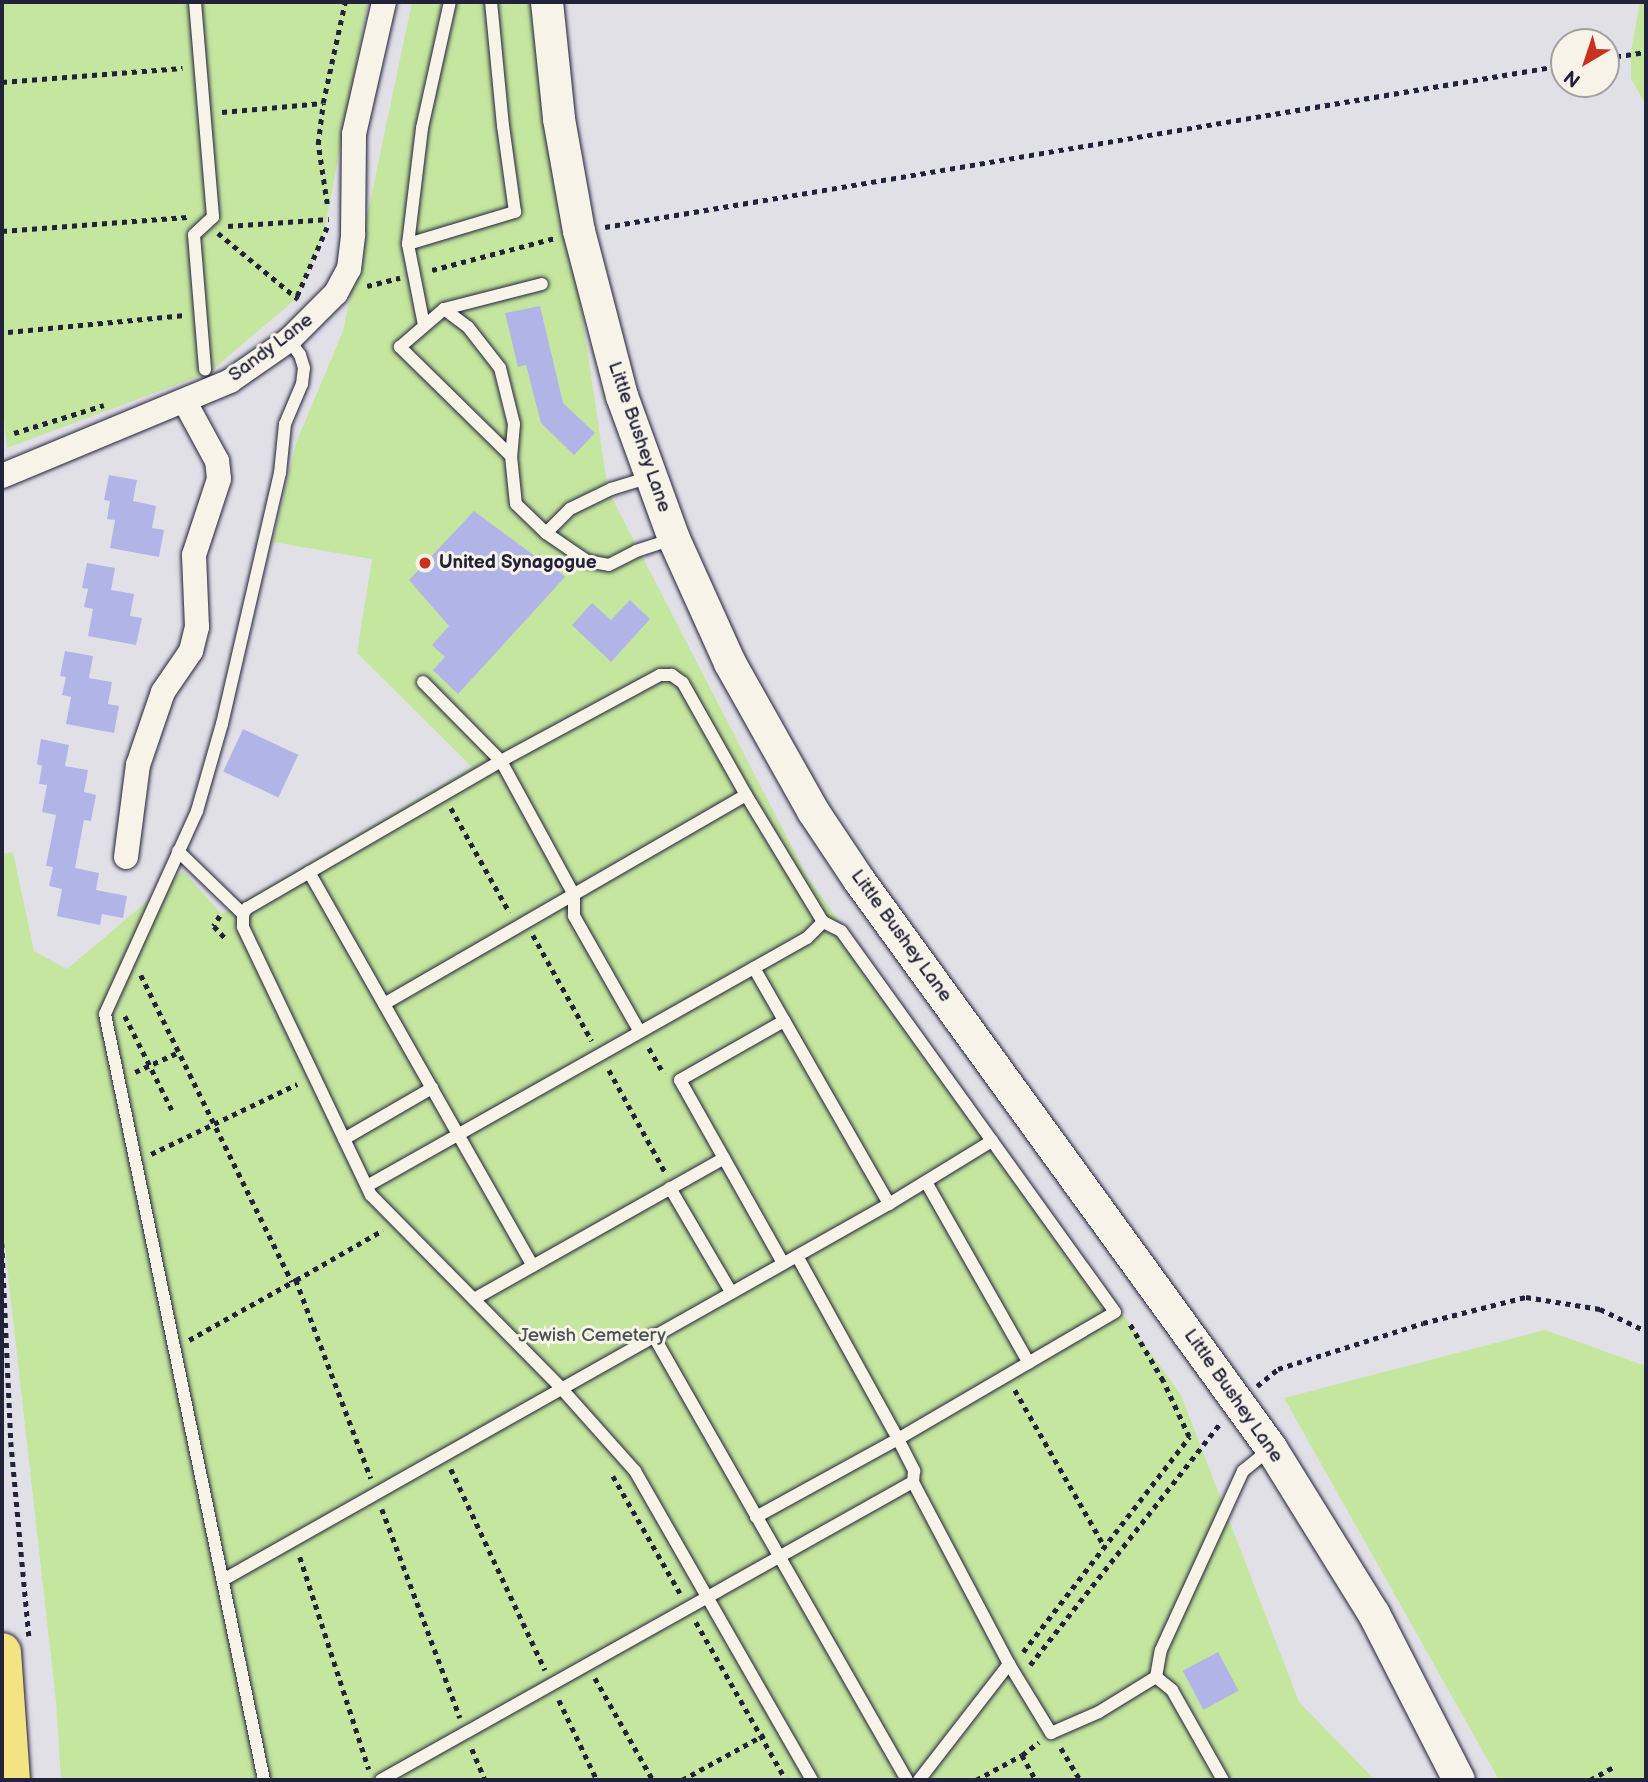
<!DOCTYPE html>
<style>
body{margin:0}
#map{position:relative;width:1648px;height:1782px;overflow:hidden;background:#e2e0e7;font-family:"Balsamiq Sans",sans-serif}
div>[style]{position:absolute}
[style*='--x']{left:calc(var(--x)*1px);top:calc(var(--y)*1px);width:calc(var(--w)*1px);rotate:calc(var(--a)*1deg)}
.green>*{inset:0;background:#c5e69f}
.building>*{inset:0;background:#b1b4e6;transform-origin:0 0}
.path>*{height:4.5px;margin-top:-2.25px;transform-origin:0;background:repeating-linear-gradient(90deg,#22223b 0 5px,transparent 0 10px)}
.roads{filter:drop-shadow(0 0 2px #22223b) drop-shadow(0 0 2px #22223b)}
.service>*{height:12px;margin:-6px;padding:0 6px;transform-origin:6px;border-radius:6px;background:#f7f3e8}
.minor>*{height:24px;margin:-12px;padding:0 12px;transform-origin:12px;border-radius:12px;background:#f7f3e8}
.tertiary>*{height:32px;margin:-16px;padding:0 16px;transform-origin:16px;border-radius:16px;background:#f7f3e8}
.trunk>*{height:38px;margin:-19px;padding:0 19px;transform-origin:19px;border-radius:19px;background:#f4e382}
.dots>*{width:19px;height:19px;translate:-50% -50%;box-sizing:border-box;border:4px solid #f7f3e8;border-radius:50%}
span{translate:-50% -50%;white-space:nowrap;text-align:center;line-height:1.15;-webkit-text-stroke:6px #f7f3e8;paint-order:stroke}
.street-label{font-size:19px;color:#22223b}
.poi-label{font-size:19px;color:#22223b;font-weight:700}
.left{translate:0 -50%;text-align:left}
.park-label{font-size:19px;color:#4b5354}
.frame{position:absolute;inset:0;border:4px solid #22223b;pointer-events:none}
.north{position:absolute;left:1550px;top:28px;width:70px;height:70px;box-sizing:border-box;background:#f7f3e8;border:2px solid #a29fa3;border-radius:50%;rotate:219deg;font-size:19px;font-weight:700;line-height:28px;text-align:center;color:#22223b}
.north::after{content:'';display:block;margin:auto;width:24px;height:32px;background:#c8321e;clip-path:polygon(50% 0,100% 100%,50% 72%,0 100%)}
</style>
<div id="map">
<div class="green">
<div style="clip-path:polygon(2px 2px,368px 2px,323px 238px,297px 298px,210px 372px,7px 448px,2px 398px)"></div>
<div style="clip-path:polygon(412px 2px,536px 2px,608px 490px,808px 878px,1181px 1395px,1299px 1702px,1375px 1780px,61px 1780px,56px 1701px,2px 1222px,2px 854px,13px 852px,34px 951px,67px 969px,183px 871px,222px 914px,472px 767px,357px 653px,372px 559px,273px 542px,296px 443px,343px 331px)"></div>
<div style="clip-path:polygon(1640px 2px,1646px 2px,1646px 105px,1631px 79px,1631px 51px)"></div>
<div style="clip-path:polygon(1545px 1330px,1646px 1366px,1646px 1780px,1499px 1780px,1284px 1398px)"></div>
</div>
<div class="building">
<div style="clip-path:polygon(540px 306px,563px 403px,595px 433px,574px 455px,541px 423px,526px 365px,518px 367px,505px 313px)"></div>
<div style="clip-path:polygon(109px 475px,137px 480px,133px 501px,156px 506px,152px 528px,164px 530px,159px 557px,110px 548px,115px 520px,107px 519px,110px 501px,104px 500px)"></div>
<div style="clip-path:polygon(474px 511px,536px 557px,540px 554px,565px 577px,458px 694px,433px 670px,445px 657px,432px 645px,449px 626px,409px 580px)"></div>
<div style="clip-path:polygon(87px 563px,115px 568px,111px 590px,134px 594px,130px 616px,142px 618px,136px 645px,88px 636px,93px 609px,84px 607px,88px 589px,82px 588px)"></div>
<div style="clip-path:polygon(630px 600px,650px 619px,611px 662px,572px 625px,592px 603px,611px 620px)"></div>
<div style="clip-path:polygon(65px 651px,93px 656px,89px 678px,112px 682px,108px 704px,119px 706px,114px 733px,66px 724px,71px 697px,62px 695px,66px 677px,60px 676px)"></div>
<div style="left:243px;top:729px;width:61px;height:47px;rotate:25deg"></div>
<div style="clip-path:polygon(41px 739px,69px 745px,65px 766px,88px 770px,84px 792px,96px 795px,91px 821px,84px 820px,75px 868px,99px 873px,96px 890px,127px 896px,123px 918px,102px 914px,100px 925px,57px 916px,62px 889px,49px 886px,53px 867px,46px 866px,56px 815px,42px 812px,47px 785px,39px 784px,42px 766px,37px 764px)"></div>
<div style="left:1218px;top:1652px;width:44px;height:40px;rotate:62deg"></div>
</div>
<div class="path">
<div style="--x:1606;--y:58;--w:40;--a:-8.5"></div>
<div style="--x:2;--y:82;--w:181;--a:-4.4"></div>
<div style="--x:222;--y:112;--w:101;--a:-5.1"></div>
<div style="--x:327;--y:204;--w:61;--a:-98.5"></div>
<div style="--x:318;--y:144;--w:41;--a:-83"></div>
<div style="--x:323;--y:103;--w:103;--a:-77.7"></div>
<div style="--x:228;--y:226;--w:101;--a:-4"></div>
<div style="--x:605;--y:227;--w:973;--a:-9.59"></div>
<div style="--x:2;--y:231;--w:189;--a:-4.3"></div>
<div style="--x:218;--y:233;--w:104;--a:39.5"></div>
<div style="--x:432;--y:270;--w:127;--a:-14.6"></div>
<div style="--x:367;--y:286;--w:34;--a:-14"></div>
<div style="--x:297;--y:296;--w:75;--a:-66.5"></div>
<div style="--x:8;--y:332;--w:178;--a:-5.5"></div>
<div style="--x:14;--y:433;--w:94;--a:-17.3"></div>
<div style="--x:451;--y:808;--w:120;--a:60.7"></div>
<div style="--x:220;--y:916;--w:12;--a:121"></div>
<div style="--x:214;--y:926;--w:18;--a:47"></div>
<div style="--x:533;--y:935;--w:121;--a:60.9"></div>
<div style="--x:141;--y:975;--w:342;--a:63.8"></div>
<div style="--x:125;--y:1016;--w:105;--a:63.4"></div>
<div style="--x:649;--y:1048;--w:30;--a:60"></div>
<div style="--x:609;--y:1070;--w:116;--a:61.2"></div>
<div style="--x:135;--y:1072;--w:48;--a:-24.4"></div>
<div style="--x:151;--y:1154;--w:162;--a:-25.6"></div>
<div style="--x:2;--y:1243;--w:199;--a:87.4"></div>
<div style="--x:11;--y:1442;--w:195;--a:84.7"></div>
<div style="--x:296;--y:1280;--w:100;--a:-29.9"></div>
<div style="--x:189;--y:1340;--w:123;--a:-29.3"></div>
<div style="--x:296;--y:1280;--w:212;--a:69.3"></div>
<div style="--x:1257;--y:1386;--w:27;--a:-39"></div>
<div style="--x:1278;--y:1369;--w:152;--a:-17.6"></div>
<div style="--x:1423;--y:1323;--w:106;--a:-14.2"></div>
<div style="--x:1526;--y:1297;--w:75;--a:9.2"></div>
<div style="--x:1600;--y:1309;--w:51;--a:25.6"></div>
<div style="--x:1015;--y:1390;--w:181;--a:60.2"></div>
<div style="--x:451;--y:1469;--w:222;--a:64.9"></div>
<div style="--x:613;--y:1476;--w:135;--a:60.2"></div>
<div style="--x:382;--y:1509;--w:223;--a:69.5"></div>
<div style="--x:300;--y:1557;--w:223;--a:72"></div>
<div style="--x:696;--y:1622;--w:182;--a:60.3"></div>
<div style="--x:1023;--y:1652;--w:272;--a:-52.3"></div>
<div style="--x:1189;--y:1437;--w:62;--a:-114.9"></div>
<div style="--x:1163;--y:1381;--w:67;--a:-120.4"></div>
<div style="--x:1030;--y:1665;--w:309;--a:-51.8"></div>
<div style="--x:595;--y:1678;--w:117;--a:60.4"></div>
<div style="--x:559;--y:1700;--w:89;--a:64.6"></div>
<div style="--x:1061;--y:1748;--w:37;--a:59"></div>
<div style="--x:472;--y:1749;--w:34;--a:67"></div>
<div style="--x:1022;--y:1755;--w:29;--a:61"></div>
<div style="--x:682;--y:1780;--w:94;--a:-28.8"></div>
<div style="--x:976;--y:1780;--w:52;--a:-28.5"></div>
<div style="--x:1022;--y:1755;--w:21;--a:-37"></div>
<div style="--x:1590;--y:1780;--w:29;--a:-29"></div>
</div>
<div class="roads">
<div class="service">
<div style="--x:195;--y:2;--w:216;--a:85.2"></div>
<div style="--x:213;--y:217;--w:26;--a:137"></div>
<div style="--x:194;--y:235;--w:135;--a:85.3"></div>
<div style="--x:408;--y:244;--w:112;--a:-16.7"></div>
<div style="--x:515;--y:212;--w:87;--a:-97.9"></div>
<div style="--x:503;--y:126;--w:125;--a:-95.5"></div>
<div style="--x:444;--y:309;--w:101;--a:-14.3"></div>
<div style="--x:424;--y:325;--w:83;--a:-101.2"></div>
<div style="--x:408;--y:244;--w:117;--a:-83.1"></div>
<div style="--x:422;--y:128;--w:129;--a:-77.5"></div>
<div style="--x:511;--y:456;--w:156;--a:-135.5"></div>
<div style="--x:400;--y:347;--w:58;--a:-40.8"></div>
<div style="--x:444;--y:309;--w:30;--a:37"></div>
<div style="--x:468;--y:327;--w:52;--a:52"></div>
<div style="--x:500;--y:368;--w:58;--a:76"></div>
<div style="--x:514;--y:424;--w:32;--a:95"></div>
<div style="--x:511;--y:456;--w:48;--a:84.1"></div>
<div style="--x:516;--y:504;--w:42;--a:44"></div>
<div style="--x:546;--y:533;--w:50;--a:34.3"></div>
<div style="--x:587;--y:561;--w:22;--a:10"></div>
<div style="--x:609;--y:565;--w:30;--a:-27"></div>
<div style="--x:636;--y:551;--w:40;--a:-18"></div>
<div style="--x:546;--y:533;--w:34;--a:-45"></div>
<div style="--x:570;--y:509;--w:46;--a:-26"></div>
<div style="--x:611;--y:489;--w:41;--a:-17.1"></div>
<div style="--x:423;--y:682;--w:111;--a:45.4"></div>
<div style="--x:501;--y:761;--w:153;--a:61.4"></div>
<div style="--x:574;--y:895;--w:21;--a:90"></div>
<div style="--x:574;--y:916;--w:133;--a:60.4"></div>
<div style="--x:178;--y:851;--w:91;--a:44.1"></div>
<div style="--x:309;--y:872;--w:453;--a:60.4"></div>
<div style="--x:754;--y:968;--w:272;--a:60.2"></div>
<div style="--x:384;--y:1004;--w:418;--a:-30"></div>
<div style="--x:344;--y:1139;--w:102;--a:-30.1"></div>
<div style="--x:926;--y:1182;--w:208;--a:60.4"></div>
<div style="--x:367;--y:1186;--w:505;--a:-29.41"></div>
<div style="--x:807;--y:938;--w:23;--a:-45"></div>
<div style="--x:670;--y:1188;--w:121;--a:59.6"></div>
<div style="--x:797;--y:1256;--w:209;--a:61.1"></div>
<div style="--x:898;--y:1439;--w:36;--a:63"></div>
<div style="--x:914;--y:1471;--w:11;--a:95"></div>
<div style="--x:913;--y:1482;--w:206;--a:62.2"></div>
<div style="--x:1009;--y:1664;--w:81;--a:58.7"></div>
<div style="--x:1051;--y:1733;--w:52;--a:-23.6"></div>
<div style="--x:1099;--y:1712;--w:67;--a:-31.6"></div>
<div style="--x:1156;--y:1677;--w:27;--a:-80"></div>
<div style="--x:1161;--y:1650;--w:197;--a:-65.4"></div>
<div style="--x:1243;--y:1471;--w:36;--a:-39"></div>
<div style="--x:783;--y:1263;--w:210;--a:-119.4"></div>
<div style="--x:680;--y:1080;--w:120;--a:-29.6"></div>
<div style="--x:474;--y:1299;--w:287;--a:-29.4"></div>
<div style="--x:653;--y:1335;--w:512;--a:60.28"></div>
<div style="--x:756;--y:1517;--w:162;--a:-28.8"></div>
<div style="--x:898;--y:1439;--w:251;--a:-30.3"></div>
<div style="--x:1115;--y:1312;--w:469;--a:-125.7"></div>
<div style="--x:841;--y:931;--w:20;--a:-153"></div>
<div style="--x:823;--y:922;--w:149;--a:-121.2"></div>
<div style="--x:746;--y:795;--w:129;--a:-119.4"></div>
<div style="--x:683;--y:683;--w:14;--a:-144"></div>
<div style="--x:672;--y:675;--w:12;--a:180"></div>
<div style="--x:660;--y:675;--w:181;--a:151.6"></div>
<div style="--x:501;--y:761;--w:293;--a:149.9"></div>
<div style="--x:247;--y:908;--w:7;--a:124"></div>
<div style="--x:243;--y:914;--w:13;--a:90"></div>
<div style="--x:243;--y:927;--w:297;--a:64.5"></div>
<div style="--x:371;--y:1195;--w:271;--a:45.4"></div>
<div style="--x:561;--y:1388;--w:111;--a:48.3"></div>
<div style="--x:635;--y:1471;--w:356;--a:60.2"></div>
<div style="--x:223;--y:1580;--w:765;--a:-29.45"></div>
<div style="--x:889;--y:1204;--w:121;--a:-31.5"></div>
<div style="--x:1156;--y:1677;--w:21;--a:39"></div>
<div style="--x:1172;--y:1690;--w:103;--a:60.5"></div>
<div style="--x:264;--y:1780;--w:782;--a:-101.73"></div>
<div style="--x:105;--y:1014;--w:223;--a:-65.6"></div>
<div style="--x:197;--y:811;--w:91;--a:-74"></div>
<div style="--x:222;--y:724;--w:258;--a:-77"></div>
<div style="--x:280;--y:473;--w:49;--a:-84.2"></div>
<div style="--x:285;--y:424;--w:43;--a:-67"></div>
<div style="--x:302;--y:384;--w:16;--a:-83"></div>
<div style="--x:304;--y:368;--w:14;--a:-107"></div>
<div style="--x:300;--y:355;--w:19;--a:-126"></div>
<div style="--x:381;--y:1780;--w:610;--a:-29.26"></div>
<div style="--x:919;--y:1780;--w:147;--a:-52.2"></div>
</div>
<div class="minor">
<div style="--x:2;--y:476;--w:247;--a:-22.6"></div>
<div style="--x:230;--y:381;--w:72;--a:-34.8"></div>
<div style="--x:289;--y:340;--w:66;--a:-45"></div>
<div style="--x:336;--y:293;--w:27;--a:-62"></div>
<div style="--x:349;--y:269;--w:35;--a:-83"></div>
<div style="--x:353;--y:234;--w:100;--a:-89.4"></div>
<div style="--x:354;--y:134;--w:135;--a:-77.2"></div>
<div style="--x:126;--y:857;--w:93;--a:-82.6"></div>
<div style="--x:138;--y:765;--w:77;--a:-71.1"></div>
<div style="--x:163;--y:692;--w:50;--a:-55.7"></div>
<div style="--x:191;--y:651;--w:25;--a:-76"></div>
<div style="--x:197;--y:627;--w:72;--a:-92.4"></div>
<div style="--x:194;--y:555;--w:80;--a:-71.8"></div>
<div style="--x:219;--y:479;--w:18;--a:-96"></div>
<div style="--x:217;--y:461;--w:67;--a:-118.5"></div>
</div>
<div class="tertiary">
<div style="--x:547;--y:2;--w:118;--a:84.1"></div>
<div style="--x:559;--y:119;--w:114;--a:79.9"></div>
<div style="--x:579;--y:231;--w:171;--a:75.4"></div>
<div style="--x:622;--y:396;--w:152;--a:70"></div>
<div style="--x:674;--y:539;--w:136;--a:65.7"></div>
<div style="--x:730;--y:663;--w:170;--a:60.7"></div>
<div style="--x:813;--y:811;--w:83;--a:56.3"></div>
<div style="--x:859;--y:880;--w:702;--a:54.04"></div>
<div style="--x:1271;--y:1448;--w:195;--a:58.2"></div>
<div style="--x:1374;--y:1614;--w:186;--a:62.9"></div>
</div>
<div class="trunk">
<div style="--x:2;--y:1652;--w:128;--a:86"></div>
</div>
</div>
<div class="dots">
<div style="left:425px;top:563px;background:#c8321e"></div>
</div>
<div class="street-label">
<span style="left:271px;top:348px;rotate:-37deg">Sandy Lane</span>
<span style="left:639px;top:437px;rotate:71deg">Little Bushey Lane</span>
<span style="left:901px;top:936px;rotate:54deg">Little Bushey Lane</span>
<span style="left:1233px;top:1396px;rotate:55deg">Little Bushey Lane</span>
</div>
<div class="poi-label">
<span class="left" style="left:439px;top:563px">United Synagogue</span>
</div>
<div class="park-label">
<span style="left:592px;top:1336px">Jewish Cemetery</span>
</div>
<div class="frame"></div>
<div class="north">N</div>
</div>
